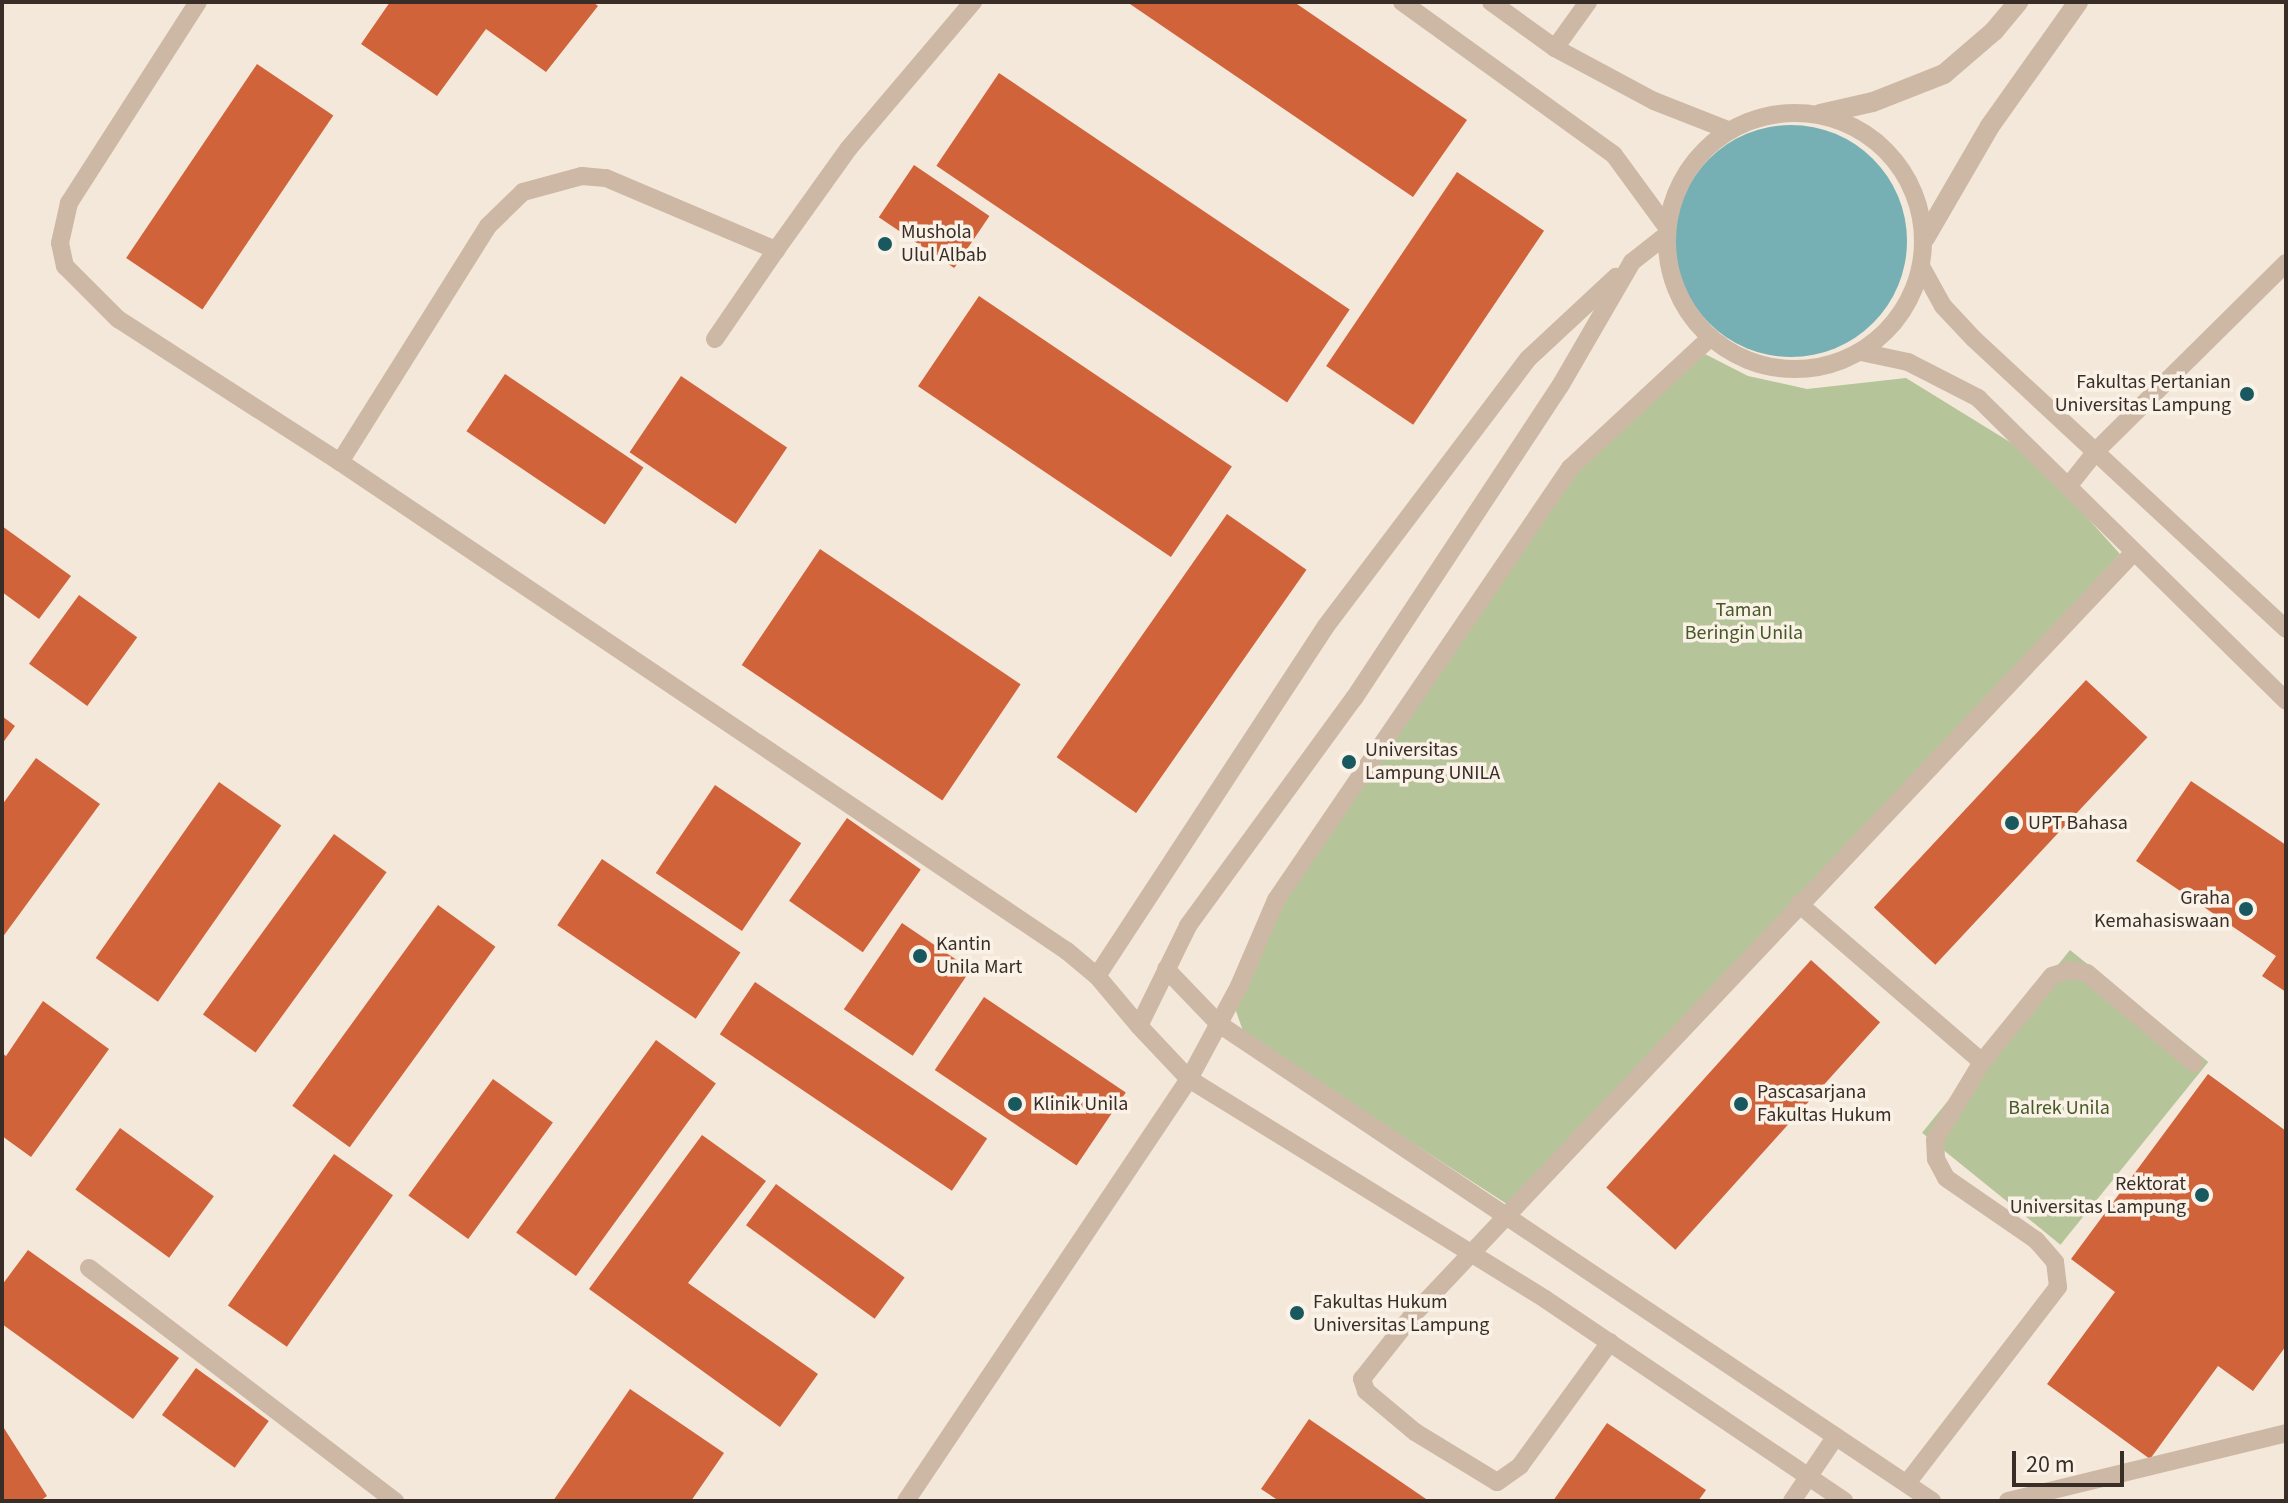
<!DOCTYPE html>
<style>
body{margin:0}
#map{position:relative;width:2288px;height:1503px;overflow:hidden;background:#f4e8da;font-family:"Source Sans 3",sans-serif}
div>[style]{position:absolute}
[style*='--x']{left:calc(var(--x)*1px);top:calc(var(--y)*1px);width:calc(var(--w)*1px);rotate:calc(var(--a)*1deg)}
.green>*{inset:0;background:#b5c599;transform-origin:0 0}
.water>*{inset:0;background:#76b0b4}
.round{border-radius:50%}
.building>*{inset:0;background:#d1633b;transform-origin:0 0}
.service>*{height:18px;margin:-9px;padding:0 9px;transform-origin:9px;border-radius:9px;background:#cdb8a5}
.service>.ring{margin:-9px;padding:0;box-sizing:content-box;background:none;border:18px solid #cdb8a5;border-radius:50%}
.tertiary>*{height:20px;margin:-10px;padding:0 10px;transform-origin:10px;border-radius:10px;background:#cdb8a5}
.dots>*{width:22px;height:22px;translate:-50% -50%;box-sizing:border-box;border:4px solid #fbf2e7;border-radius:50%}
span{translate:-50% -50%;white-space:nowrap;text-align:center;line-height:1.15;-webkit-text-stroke:7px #fbf2e7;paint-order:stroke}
.poi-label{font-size:20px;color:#382d27}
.left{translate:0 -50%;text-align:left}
.right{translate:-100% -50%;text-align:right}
.park-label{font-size:20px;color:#465928}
.frame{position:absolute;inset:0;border:4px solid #382d27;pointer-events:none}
.scale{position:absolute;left:2012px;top:1451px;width:112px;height:36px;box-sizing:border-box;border:4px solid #382d27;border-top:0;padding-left:10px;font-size:24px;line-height:28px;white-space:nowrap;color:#382d27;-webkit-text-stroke:6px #fbf2e7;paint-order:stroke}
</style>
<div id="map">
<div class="green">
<div style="clip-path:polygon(1701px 352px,1748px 376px,1807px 389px,1906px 378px,2031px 455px,2120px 554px,1513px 1208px,1244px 1034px,1236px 1011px,1241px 986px,1280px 899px,1569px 473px)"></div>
<div style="left:2070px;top:950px;width:178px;height:235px;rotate:39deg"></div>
</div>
<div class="water">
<div class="round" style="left:1675px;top:125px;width:232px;height:232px"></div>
</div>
<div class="building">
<div style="clip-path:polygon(390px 2px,593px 2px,598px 6px,546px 72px,486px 29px,437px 96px,361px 44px)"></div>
<div style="clip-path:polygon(1127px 2px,1294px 2px,1467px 120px,1413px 197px)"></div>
<div style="left:257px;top:64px;width:92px;height:234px;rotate:34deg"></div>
<div style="left:999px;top:73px;width:423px;height:112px;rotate:34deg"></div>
<div style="left:914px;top:165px;width:91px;height:63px;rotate:34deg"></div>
<div style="left:1457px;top:172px;width:105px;height:234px;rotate:34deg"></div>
<div style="left:979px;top:296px;width:305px;height:109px;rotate:34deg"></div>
<div style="left:505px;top:374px;width:167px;height:69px;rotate:34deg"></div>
<div style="left:681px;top:376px;width:128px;height:92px;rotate:34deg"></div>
<div style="left:1227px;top:514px;width:97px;height:297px;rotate:35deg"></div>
<div style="clip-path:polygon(2px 526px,71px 576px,39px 619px,2px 592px)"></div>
<div style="left:820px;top:549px;width:242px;height:140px;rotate:34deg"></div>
<div style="left:79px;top:595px;width:72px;height:85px;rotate:36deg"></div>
<div style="left:2086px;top:680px;width:84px;height:311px;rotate:43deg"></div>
<div style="clip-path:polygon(2px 716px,15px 726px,2px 744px)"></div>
<div style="clip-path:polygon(36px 758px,100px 804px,2px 938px,2px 805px)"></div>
<div style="clip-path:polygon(2191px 781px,2286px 845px,2286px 992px,2262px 976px,2276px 956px,2136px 861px)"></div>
<div style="left:219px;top:782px;width:76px;height:215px;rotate:35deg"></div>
<div style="left:715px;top:785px;width:104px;height:106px;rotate:34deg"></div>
<div style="left:847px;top:818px;width:90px;height:101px;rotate:35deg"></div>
<div style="left:334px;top:834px;width:65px;height:223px;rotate:36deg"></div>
<div style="left:602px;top:859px;width:167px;height:80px;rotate:34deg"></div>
<div style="left:438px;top:905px;width:71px;height:248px;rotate:36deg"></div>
<div style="left:902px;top:923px;width:83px;height:104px;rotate:34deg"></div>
<div style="left:1811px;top:960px;width:93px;height:306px;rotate:42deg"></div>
<div style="left:755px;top:982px;width:280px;height:63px;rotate:34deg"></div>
<div style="left:984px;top:997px;width:171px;height:88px;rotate:34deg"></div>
<div style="clip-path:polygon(43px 1001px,109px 1049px,31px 1157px,2px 1136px,2px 1053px,6px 1056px)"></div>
<div style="left:656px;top:1040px;width:74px;height:238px;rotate:36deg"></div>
<div style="clip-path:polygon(2208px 1074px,2286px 1131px,2286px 1346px,2253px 1391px,2218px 1366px,2150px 1459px,2047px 1384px,2115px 1292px,2071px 1259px)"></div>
<div style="left:493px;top:1079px;width:74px;height:144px;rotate:36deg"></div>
<div style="left:120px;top:1128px;width:116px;height:76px;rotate:36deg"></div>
<div style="clip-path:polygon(702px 1135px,766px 1181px,688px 1283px,818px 1374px,780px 1427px,589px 1289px)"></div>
<div style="left:334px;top:1154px;width:72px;height:185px;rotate:35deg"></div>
<div style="left:776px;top:1184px;width:159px;height:51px;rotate:36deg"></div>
<div style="clip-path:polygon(28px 1250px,179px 1358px,133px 1419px,2px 1324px,2px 1285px)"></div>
<div style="left:196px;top:1368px;width:90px;height:58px;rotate:36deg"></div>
<div style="clip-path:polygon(630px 1389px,724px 1453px,691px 1501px,553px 1501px)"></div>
<div style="clip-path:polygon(1309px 1419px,1429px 1501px,1279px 1501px,1261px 1489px)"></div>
<div style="clip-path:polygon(1607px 1423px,1706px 1490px,1698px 1501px,1553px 1501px)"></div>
<div style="clip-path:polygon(2px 1425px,47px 1496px,40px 1501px,2px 1501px)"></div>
</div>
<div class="service">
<div style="--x:198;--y:2;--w:239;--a:122.7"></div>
<div style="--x:69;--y:203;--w:41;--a:102.7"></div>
<div style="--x:60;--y:243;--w:24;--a:78"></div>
<div style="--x:65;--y:266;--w:75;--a:45"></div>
<div style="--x:118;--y:319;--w:264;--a:32.8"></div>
<div style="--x:340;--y:462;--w:279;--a:-57.9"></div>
<div style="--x:488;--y:226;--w:49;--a:-44.2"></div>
<div style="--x:523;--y:192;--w:61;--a:-15.2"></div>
<div style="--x:582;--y:176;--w:24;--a:5"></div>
<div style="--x:606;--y:178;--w:185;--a:23"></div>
<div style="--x:776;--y:250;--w:125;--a:-54.4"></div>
<div style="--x:849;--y:148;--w:192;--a:-49.7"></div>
<div style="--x:1402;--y:2;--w:261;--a:35.8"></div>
<div style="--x:1614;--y:155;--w:88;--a:53.8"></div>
<div style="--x:1491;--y:2;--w:79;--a:35.7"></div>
<div style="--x:1555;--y:48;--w:112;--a:28.2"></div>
<div style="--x:1654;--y:101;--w:79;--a:21.4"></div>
<div style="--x:1555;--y:48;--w:57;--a:-54.3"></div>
<div class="ring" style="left:1667px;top:113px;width:238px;height:238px"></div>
<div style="--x:1665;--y:236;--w:42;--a:141.8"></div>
<div style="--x:1632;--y:262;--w:143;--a:120.1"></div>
<div style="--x:1560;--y:386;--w:374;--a:123.4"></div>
<div style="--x:1354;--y:698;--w:282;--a:126.1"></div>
<div style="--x:1188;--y:926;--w:111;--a:116.1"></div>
<div style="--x:1139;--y:1026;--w:73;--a:46.7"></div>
<div style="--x:1189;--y:1079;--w:418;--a:31.7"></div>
<div style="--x:1545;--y:1299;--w:361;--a:34"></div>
<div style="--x:1922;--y:268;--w:43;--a:61.1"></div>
<div style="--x:1943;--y:306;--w:45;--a:46.8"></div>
<div style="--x:1974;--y:339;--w:426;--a:42.9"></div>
<div style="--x:715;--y:339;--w:108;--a:-55.6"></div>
<div style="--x:1861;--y:352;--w:48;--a:12"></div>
<div style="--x:1908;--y:362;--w:79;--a:27.2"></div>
<div style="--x:1978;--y:398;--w:432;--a:44.5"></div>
<div style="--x:340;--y:462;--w:876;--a:33.93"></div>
<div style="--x:1067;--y:951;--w:39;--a:40"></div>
<div style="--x:1097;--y:976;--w:65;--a:50"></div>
<div style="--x:2070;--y:484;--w:43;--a:-51.5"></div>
<div style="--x:2097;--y:450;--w:266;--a:-44.7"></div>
<div style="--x:1799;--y:904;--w:242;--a:40.8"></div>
<div style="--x:1982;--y:1062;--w:91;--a:121.1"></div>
<div style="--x:1935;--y:1140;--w:19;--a:87"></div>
<div style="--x:1936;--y:1159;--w:21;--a:62"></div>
<div style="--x:1946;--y:1178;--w:109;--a:34.6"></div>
<div style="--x:2036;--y:1240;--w:29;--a:49"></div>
<div style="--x:2055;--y:1262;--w:25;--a:83"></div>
<div style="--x:2058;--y:1287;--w:247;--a:127.6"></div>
<div style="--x:1166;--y:969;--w:76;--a:46.1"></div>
<div style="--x:1219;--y:1024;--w:858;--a:33.78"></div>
<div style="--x:1097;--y:976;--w:418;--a:-56.8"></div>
<div style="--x:1326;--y:626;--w:336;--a:-52.9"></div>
<div style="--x:1529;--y:358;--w:119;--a:-43"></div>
<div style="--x:1982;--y:1062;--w:111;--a:-50.9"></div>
<div style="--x:2052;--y:976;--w:18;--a:-19"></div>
<div style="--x:2069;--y:970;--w:18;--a:9"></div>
<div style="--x:2087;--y:973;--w:140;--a:40.1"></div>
<div style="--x:89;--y:1268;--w:385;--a:37.3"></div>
<div style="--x:1610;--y:1342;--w:153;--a:126"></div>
<div style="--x:1520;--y:1466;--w:28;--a:145"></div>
<div style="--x:1497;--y:1482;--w:96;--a:-148.6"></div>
<div style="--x:1415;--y:1432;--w:64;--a:-140.1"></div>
<div style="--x:1366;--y:1391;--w:13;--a:-108"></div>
<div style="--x:1362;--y:1379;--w:80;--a:-51.6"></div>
<div style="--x:1412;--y:1316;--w:1050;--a:-46.62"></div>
<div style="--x:906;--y:1501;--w:508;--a:-56.15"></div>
<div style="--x:1189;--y:1079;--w:106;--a:-61.7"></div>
<div style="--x:1239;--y:986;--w:94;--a:-66.7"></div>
<div style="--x:1276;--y:900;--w:523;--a:-55.76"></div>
<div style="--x:1570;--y:468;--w:191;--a:-42.9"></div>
<div style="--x:1792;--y:1501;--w:78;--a:-55.9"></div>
<div style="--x:2008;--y:1501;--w:286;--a:-13.7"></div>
</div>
<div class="tertiary">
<div style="--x:1820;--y:114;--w:54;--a:-12.8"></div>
<div style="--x:1873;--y:102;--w:76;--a:-21.5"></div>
<div style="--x:1944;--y:74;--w:66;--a:-40.7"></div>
<div style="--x:1994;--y:31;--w:38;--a:-50"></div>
<div style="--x:1925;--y:238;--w:129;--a:-59.9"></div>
<div style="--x:1990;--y:126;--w:152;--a:-54.6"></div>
</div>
<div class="dots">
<div style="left:885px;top:244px;background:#18585e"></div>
<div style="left:2247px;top:394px;background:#18585e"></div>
<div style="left:1349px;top:762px;background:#18585e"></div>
<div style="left:2012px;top:823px;background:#18585e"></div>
<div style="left:2246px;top:909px;background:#18585e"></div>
<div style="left:920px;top:956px;background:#18585e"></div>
<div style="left:1015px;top:1104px;background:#18585e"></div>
<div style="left:1741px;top:1104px;background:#18585e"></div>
<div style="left:2202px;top:1195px;background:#18585e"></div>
<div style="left:1297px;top:1313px;background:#18585e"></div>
</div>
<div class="poi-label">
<span class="left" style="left:901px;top:244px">Mushola<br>Ulul Albab</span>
<span class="right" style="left:2231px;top:394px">Fakultas Pertanian<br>Universitas Lampung</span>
<span class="left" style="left:1365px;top:762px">Universitas<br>Lampung UNILA</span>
<span class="left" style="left:2028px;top:823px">UPT Bahasa</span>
<span class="right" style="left:2230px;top:910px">Graha<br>Kemahasiswaan</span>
<span class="left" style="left:936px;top:956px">Kantin<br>Unila Mart</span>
<span class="left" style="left:1757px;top:1104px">Pascasarjana<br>Fakultas Hukum</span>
<span class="left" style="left:1033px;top:1104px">Klinik Unila</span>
<span class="right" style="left:2186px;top:1196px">Rektorat<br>Universitas Lampung</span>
<span class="left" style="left:1313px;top:1314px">Fakultas Hukum<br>Universitas Lampung</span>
</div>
<div class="park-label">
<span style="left:1744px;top:622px">Taman<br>Beringin Unila</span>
<span style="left:2059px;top:1108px">Balrek Unila</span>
</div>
<div class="frame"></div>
<div class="scale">20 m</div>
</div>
